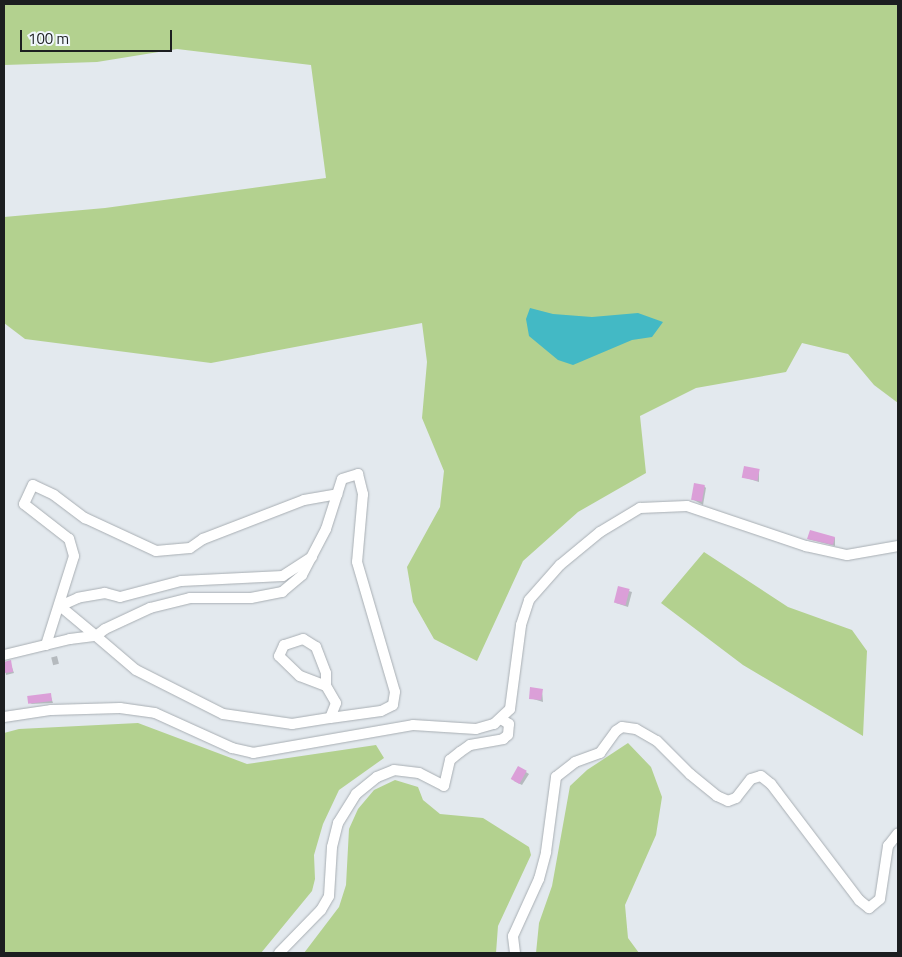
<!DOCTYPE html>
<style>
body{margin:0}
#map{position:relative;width:902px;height:957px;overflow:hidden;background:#e3e9ee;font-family:"Titillium Web",sans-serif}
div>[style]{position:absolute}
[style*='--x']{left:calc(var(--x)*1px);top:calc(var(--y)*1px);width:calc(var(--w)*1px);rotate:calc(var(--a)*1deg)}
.green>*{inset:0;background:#b3d18f}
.water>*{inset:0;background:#43b9c5}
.shadow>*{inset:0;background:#0003;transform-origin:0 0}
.building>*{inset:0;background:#db9fd8;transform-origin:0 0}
.roads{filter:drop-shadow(0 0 1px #a8aeb3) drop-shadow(0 0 1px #a8aeb3)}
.minor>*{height:10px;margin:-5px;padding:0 5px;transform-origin:5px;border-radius:5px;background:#fff}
span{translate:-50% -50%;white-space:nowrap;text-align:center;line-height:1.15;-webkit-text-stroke:4px #f0f7fc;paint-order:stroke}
.frame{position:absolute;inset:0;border:5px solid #1c1e20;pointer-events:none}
.scale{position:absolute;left:20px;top:30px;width:152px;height:22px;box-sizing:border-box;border:2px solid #1c1e20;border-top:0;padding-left:6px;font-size:15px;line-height:18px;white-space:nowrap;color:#1c1e20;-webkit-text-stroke:4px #f0f7fc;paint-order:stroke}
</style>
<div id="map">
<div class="green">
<div style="clip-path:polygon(4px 4px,898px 4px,898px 403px,874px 385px,848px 354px,802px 343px,786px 372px,696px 388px,640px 416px,646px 473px,578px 512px,523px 561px,477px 661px,434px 639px,413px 602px,407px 567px,440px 507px,444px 471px,422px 418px,427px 362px,422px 323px,211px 363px,25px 339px,4px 323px,4px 217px,105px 208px,326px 178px,311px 65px,177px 49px,97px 62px,4px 65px)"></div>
<div style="clip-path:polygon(704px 552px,788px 607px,852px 630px,867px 651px,863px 736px,743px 665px,661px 603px)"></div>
<div style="clip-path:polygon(138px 723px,247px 764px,376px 745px,384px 758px,339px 790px,323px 824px,314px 855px,315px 879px,312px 891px,261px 953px,4px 953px,4px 733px,19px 729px)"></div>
<div style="clip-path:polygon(628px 743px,651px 767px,662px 797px,656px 835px,625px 905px,628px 938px,639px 953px,536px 953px,539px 923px,552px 886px,570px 786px,587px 770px)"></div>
<div style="clip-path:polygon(395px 780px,418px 787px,423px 800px,440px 814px,483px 818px,529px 847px,531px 855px,498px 926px,496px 953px,304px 953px,339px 907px,346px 885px,349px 829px,358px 809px,374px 790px)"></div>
</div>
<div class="water">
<div style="clip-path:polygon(530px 308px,553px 314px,592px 317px,638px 313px,663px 322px,652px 337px,632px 340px,573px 365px,558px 360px,529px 336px,526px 319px)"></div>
</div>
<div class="shadow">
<div style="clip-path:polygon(759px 470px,759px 482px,743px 477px)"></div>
<div style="clip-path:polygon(704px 486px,706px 488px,703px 505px,692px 499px)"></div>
<div style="clip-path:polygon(835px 538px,835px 546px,808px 539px)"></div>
<div style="clip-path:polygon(619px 588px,632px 592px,628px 607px,616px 603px)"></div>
<div style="left:57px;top:656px;width:8px;height:6px;rotate:76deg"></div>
<div style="clip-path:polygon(10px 662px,14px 673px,6px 675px,4px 663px)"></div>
<div style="clip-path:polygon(542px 690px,543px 702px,530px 698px)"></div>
<div style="clip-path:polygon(50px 694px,53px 703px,30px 704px)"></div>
<div style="clip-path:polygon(518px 767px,529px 774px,522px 785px,514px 781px)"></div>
</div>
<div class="building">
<div style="left:744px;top:466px;width:16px;height:12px;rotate:11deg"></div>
<div style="left:694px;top:483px;width:11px;height:17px;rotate:10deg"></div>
<div style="clip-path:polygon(810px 530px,835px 537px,833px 545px,807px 539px)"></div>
<div style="left:618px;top:586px;width:12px;height:17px;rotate:14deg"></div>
<div style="clip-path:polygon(11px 660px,13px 672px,4px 673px,4px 662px)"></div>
<div style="clip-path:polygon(530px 687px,543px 689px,541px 700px,529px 699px)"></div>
<div style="left:51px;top:693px;width:8px;height:24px;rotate:83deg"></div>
<div style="left:518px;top:766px;width:10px;height:15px;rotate:29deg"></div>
</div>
<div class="roads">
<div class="minor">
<div style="--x:312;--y:557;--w:35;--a:147"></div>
<div style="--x:283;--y:576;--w:102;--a:177.2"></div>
<div style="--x:181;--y:581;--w:63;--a:165.3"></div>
<div style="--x:120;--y:597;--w:16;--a:-165"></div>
<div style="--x:105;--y:593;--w:27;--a:170"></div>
<div style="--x:78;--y:598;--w:20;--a:156"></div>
<div style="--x:60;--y:606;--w:47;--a:39.8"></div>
<div style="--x:96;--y:636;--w:11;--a:-38"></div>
<div style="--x:105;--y:629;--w:50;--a:-25"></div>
<div style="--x:150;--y:608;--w:41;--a:-14"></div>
<div style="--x:190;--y:598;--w:61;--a:0"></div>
<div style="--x:251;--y:598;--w:32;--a:-11"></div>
<div style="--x:282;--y:592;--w:26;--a:-40"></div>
<div style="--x:302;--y:575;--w:52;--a:-62.4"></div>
<div style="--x:326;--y:529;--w:52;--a:-72.3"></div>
<div style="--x:342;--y:479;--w:17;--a:-17"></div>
<div style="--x:358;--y:474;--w:21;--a:76"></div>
<div style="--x:363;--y:494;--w:68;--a:95"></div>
<div style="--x:357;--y:562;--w:135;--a:73.7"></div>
<div style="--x:395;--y:692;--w:13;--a:99"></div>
<div style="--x:393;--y:705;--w:13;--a:153"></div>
<div style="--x:381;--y:711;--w:51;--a:172.2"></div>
<div style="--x:46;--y:645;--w:93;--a:-72.5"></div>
<div style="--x:74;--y:556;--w:18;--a:-106"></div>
<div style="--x:69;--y:539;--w:57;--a:-142.1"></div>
<div style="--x:24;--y:504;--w:21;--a:-65"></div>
<div style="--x:33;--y:485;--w:23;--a:25"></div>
<div style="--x:54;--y:495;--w:39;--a:37"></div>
<div style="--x:85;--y:518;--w:78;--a:24.9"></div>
<div style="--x:156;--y:551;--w:34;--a:-5"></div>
<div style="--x:190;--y:548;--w:16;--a:-35"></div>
<div style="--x:203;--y:539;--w:108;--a:-21.1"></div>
<div style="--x:304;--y:500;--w:34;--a:-10"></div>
<div style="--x:4;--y:655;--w:68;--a:-13.6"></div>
<div style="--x:70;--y:639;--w:26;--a:-7"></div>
<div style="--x:96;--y:636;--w:52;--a:40.4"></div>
<div style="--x:136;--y:670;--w:97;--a:26.8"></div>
<div style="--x:223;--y:714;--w:70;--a:8.2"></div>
<div style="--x:292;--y:724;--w:38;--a:-9"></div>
<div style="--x:330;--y:718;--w:16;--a:-68"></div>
<div style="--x:336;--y:703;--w:20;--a:-120"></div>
<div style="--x:326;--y:686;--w:13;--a:-90"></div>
<div style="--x:326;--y:673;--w:28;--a:-111"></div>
<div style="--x:316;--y:647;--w:15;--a:-148"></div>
<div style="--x:303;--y:639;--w:20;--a:162"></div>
<div style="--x:284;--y:645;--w:12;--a:114"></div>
<div style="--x:279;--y:656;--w:29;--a:44"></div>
<div style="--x:300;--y:676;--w:28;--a:21"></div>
<div style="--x:4;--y:717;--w:48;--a:-8.5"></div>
<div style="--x:51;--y:710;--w:69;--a:-1.7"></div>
<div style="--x:120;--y:708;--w:35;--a:8"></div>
<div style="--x:155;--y:713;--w:85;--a:24.4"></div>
<div style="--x:232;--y:748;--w:22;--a:13"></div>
<div style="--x:253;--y:753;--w:162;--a:-9.9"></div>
<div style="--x:413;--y:725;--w:63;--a:3.6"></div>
<div style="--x:476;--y:729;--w:19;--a:-16"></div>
<div style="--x:494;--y:724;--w:22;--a:-43"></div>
<div style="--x:510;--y:709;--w:85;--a:-82.5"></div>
<div style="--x:521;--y:625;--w:26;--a:-72"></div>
<div style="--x:529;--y:600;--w:47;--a:-48.5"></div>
<div style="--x:560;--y:565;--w:52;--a:-39.5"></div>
<div style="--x:600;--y:532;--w:47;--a:-31"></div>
<div style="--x:640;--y:508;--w:47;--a:-2.4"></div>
<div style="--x:687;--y:506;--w:126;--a:18.6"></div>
<div style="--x:806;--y:546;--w:42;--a:12.4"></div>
<div style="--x:847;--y:555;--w:52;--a:-10"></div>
<div style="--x:279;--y:953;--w:60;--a:-45.7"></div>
<div style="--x:321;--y:910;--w:16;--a:-60"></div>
<div style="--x:329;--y:896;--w:49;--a:-86.5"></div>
<div style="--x:332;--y:847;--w:25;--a:-76"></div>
<div style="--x:338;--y:823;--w:34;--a:-58"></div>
<div style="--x:356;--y:794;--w:27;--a:-39"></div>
<div style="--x:377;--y:777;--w:18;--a:-22"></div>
<div style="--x:394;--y:770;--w:25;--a:7"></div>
<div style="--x:419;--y:773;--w:28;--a:27"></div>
<div style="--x:444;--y:786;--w:27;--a:-77"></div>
<div style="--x:450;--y:760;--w:13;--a:-39"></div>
<div style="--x:460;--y:752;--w:12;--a:-35"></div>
<div style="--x:470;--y:745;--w:34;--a:-10"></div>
<div style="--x:503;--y:739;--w:6;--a:-39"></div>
<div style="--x:508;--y:735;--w:11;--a:-85"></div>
<div style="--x:509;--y:724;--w:9;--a:-148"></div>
<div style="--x:515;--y:953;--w:17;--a:-97"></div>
<div style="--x:513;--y:936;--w:63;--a:-65.5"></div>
<div style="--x:539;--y:879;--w:28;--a:-75"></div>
<div style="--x:546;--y:852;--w:76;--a:-82.4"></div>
<div style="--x:556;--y:777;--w:24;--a:-38"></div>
<div style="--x:575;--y:762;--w:27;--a:-20"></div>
<div style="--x:600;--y:753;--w:27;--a:-54"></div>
<div style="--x:616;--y:731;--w:7;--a:-34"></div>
<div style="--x:622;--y:727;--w:14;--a:8"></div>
<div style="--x:636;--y:729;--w:24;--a:30"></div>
<div style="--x:657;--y:741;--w:47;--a:45"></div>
<div style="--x:690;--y:774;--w:35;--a:39"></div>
<div style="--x:717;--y:796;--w:12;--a:24"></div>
<div style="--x:728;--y:801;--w:9;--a:-21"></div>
<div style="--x:736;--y:798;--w:24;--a:-52"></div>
<div style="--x:751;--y:779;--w:10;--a:-17"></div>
<div style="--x:761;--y:776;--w:13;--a:39"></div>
<div style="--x:771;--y:784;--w:146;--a:52.8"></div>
<div style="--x:859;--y:900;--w:13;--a:39"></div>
<div style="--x:869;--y:908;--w:14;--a:-39"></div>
<div style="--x:880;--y:899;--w:54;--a:-81.4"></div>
<div style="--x:888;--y:846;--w:16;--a:-52"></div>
</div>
</div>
<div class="frame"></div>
<div class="scale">100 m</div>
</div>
